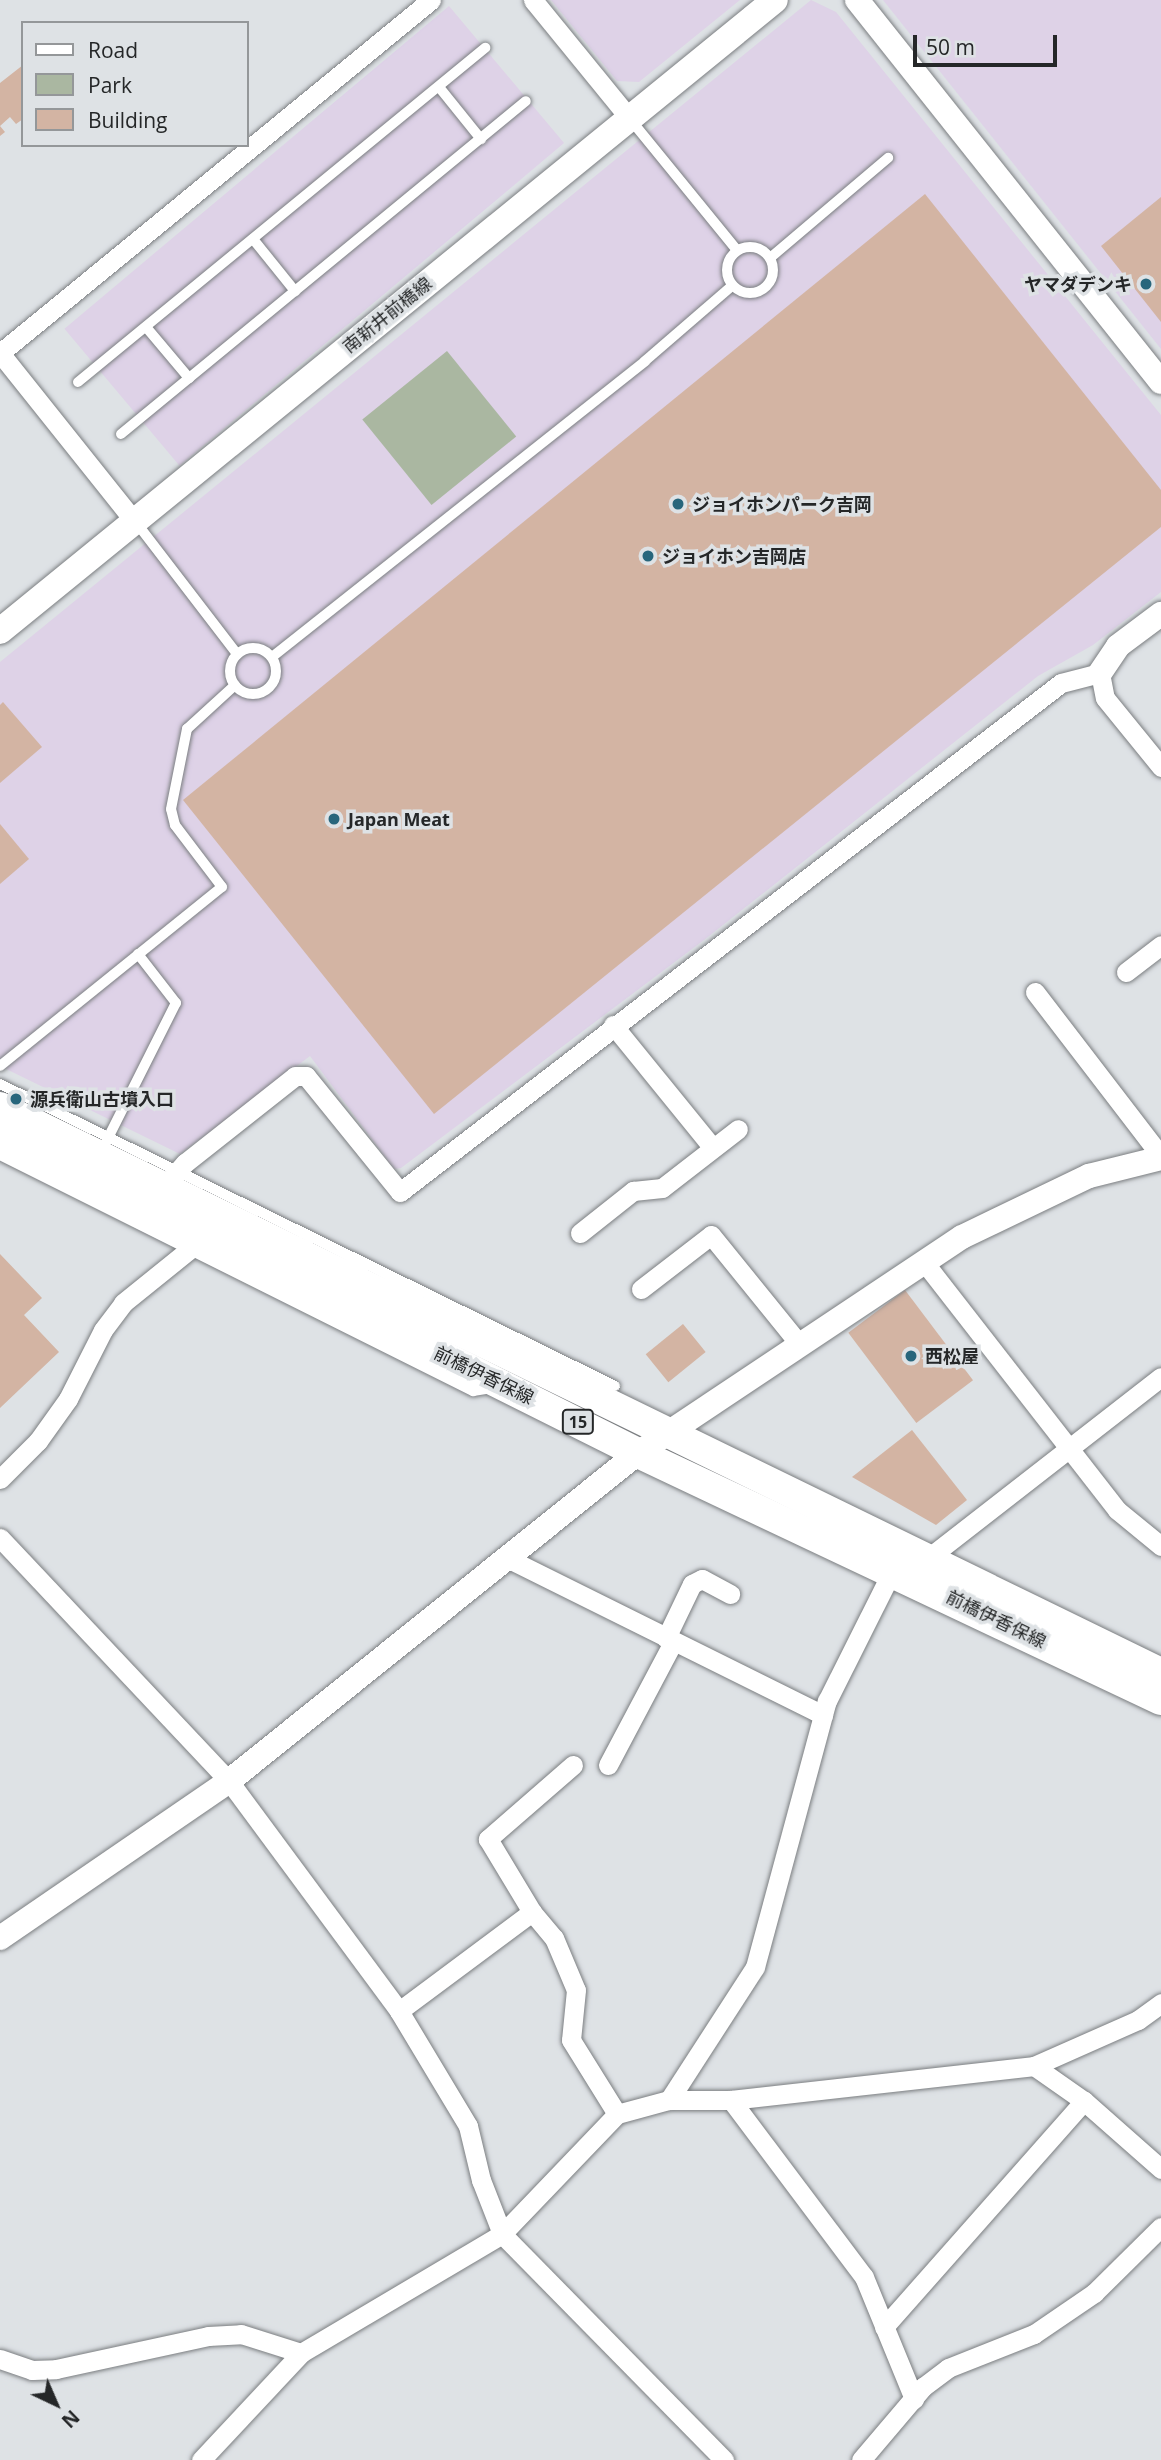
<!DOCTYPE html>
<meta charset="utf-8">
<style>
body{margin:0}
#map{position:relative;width:1161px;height:2460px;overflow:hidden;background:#dee2e5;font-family:"Open Sans","Noto Sans JP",sans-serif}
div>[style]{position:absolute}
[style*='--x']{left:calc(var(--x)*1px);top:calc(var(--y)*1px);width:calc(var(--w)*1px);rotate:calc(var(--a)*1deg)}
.commercial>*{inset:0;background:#ded2e7;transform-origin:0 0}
.green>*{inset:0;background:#aab7a1;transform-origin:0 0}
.building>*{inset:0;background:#d3b4a3;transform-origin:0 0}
.roads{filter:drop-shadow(0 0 2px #7b7e81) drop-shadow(0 0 2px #7b7e81)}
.service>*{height:10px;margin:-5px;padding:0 5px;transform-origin:5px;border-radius:5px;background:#fff}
.service>.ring{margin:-5px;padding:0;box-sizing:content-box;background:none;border:10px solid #fff;border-radius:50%}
.minor>*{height:19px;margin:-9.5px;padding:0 9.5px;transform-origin:9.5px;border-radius:9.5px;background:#fff}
.tertiary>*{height:24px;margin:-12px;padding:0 12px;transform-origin:12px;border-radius:12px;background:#fff}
.secondary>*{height:26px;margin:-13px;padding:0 13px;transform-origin:13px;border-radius:13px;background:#fff}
.primary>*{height:30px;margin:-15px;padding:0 15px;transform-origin:15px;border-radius:15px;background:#fff}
.dots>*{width:19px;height:19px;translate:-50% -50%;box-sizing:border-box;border:4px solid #dee2e5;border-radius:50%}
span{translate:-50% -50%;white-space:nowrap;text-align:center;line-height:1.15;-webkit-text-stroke:7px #dee2e5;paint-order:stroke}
.shield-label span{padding:2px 5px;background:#dee2e5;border:2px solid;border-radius:5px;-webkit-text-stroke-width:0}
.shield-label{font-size:16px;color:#252728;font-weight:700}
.poi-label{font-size:18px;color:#252728;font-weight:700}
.right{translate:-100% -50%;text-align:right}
.left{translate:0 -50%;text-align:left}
.street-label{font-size:18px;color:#252728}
.legend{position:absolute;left:21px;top:21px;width:228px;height:126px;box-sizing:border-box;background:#dee2e5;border:2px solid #949799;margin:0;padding:9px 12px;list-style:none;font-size:21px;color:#252728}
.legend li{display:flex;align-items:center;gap:14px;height:35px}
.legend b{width:35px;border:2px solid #949799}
.north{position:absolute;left:21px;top:2369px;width:70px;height:70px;-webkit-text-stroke:5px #dee2e5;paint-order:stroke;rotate:136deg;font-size:19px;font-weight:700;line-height:28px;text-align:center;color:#252728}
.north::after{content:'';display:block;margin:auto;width:24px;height:32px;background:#252728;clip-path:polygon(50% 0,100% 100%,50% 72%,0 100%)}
.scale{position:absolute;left:913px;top:35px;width:144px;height:32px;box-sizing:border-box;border:4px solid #252728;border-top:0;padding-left:9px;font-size:21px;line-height:24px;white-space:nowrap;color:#252728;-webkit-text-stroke:5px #dee2e5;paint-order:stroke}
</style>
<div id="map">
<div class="commercial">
<div style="clip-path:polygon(551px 0,740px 0,639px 82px,617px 81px)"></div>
<div style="clip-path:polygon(811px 0,836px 12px,1161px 415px,1161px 592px,1093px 645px,1038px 676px,704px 940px,401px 1168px,394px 1169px,310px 1056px,180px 1154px,0 1066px,0 662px)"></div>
<div style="clip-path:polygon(883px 0,1161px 0,1161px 349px)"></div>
<div style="left:449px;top:6px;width:179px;height:502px;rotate:50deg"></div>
</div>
<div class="green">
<div style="left:447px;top:351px;width:110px;height:109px;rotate:51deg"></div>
</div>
<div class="building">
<div style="clip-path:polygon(23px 65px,23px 119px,16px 124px,10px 117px,0 126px,5px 132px,0 136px,0 83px)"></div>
<div style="clip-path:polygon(925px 194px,1161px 490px,1161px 527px,434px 1114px,183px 800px)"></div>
<div style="clip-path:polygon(1161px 197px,1161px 322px,1101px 246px)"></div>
<div style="clip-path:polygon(3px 702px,42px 747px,0 783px,0 705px)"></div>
<div style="clip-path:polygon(0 824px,29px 859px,0 884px)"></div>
<div style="clip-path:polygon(0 1254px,42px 1298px,24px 1315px,59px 1352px,0 1408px)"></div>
<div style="left:905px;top:1290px;width:113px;height:71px;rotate:53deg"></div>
<div style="left:683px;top:1324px;width:36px;height:48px;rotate:51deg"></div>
<div style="clip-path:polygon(912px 1430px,967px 1500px,936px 1525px,852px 1477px)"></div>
</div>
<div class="roads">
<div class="service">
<div style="--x:439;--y:87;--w:67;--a:51.1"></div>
<div style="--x:630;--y:119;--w:169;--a:50.8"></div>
<div style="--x:253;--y:239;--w:67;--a:51.1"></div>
<div class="ring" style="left:727px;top:247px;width:36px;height:36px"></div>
<div style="--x:770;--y:258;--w:155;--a:-40.3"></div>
<div style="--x:146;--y:327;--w:67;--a:49.9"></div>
<div style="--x:78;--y:382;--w:527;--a:-39.37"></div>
<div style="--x:121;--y:434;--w:524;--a:-39.43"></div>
<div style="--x:135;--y:521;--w:168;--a:52.5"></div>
<div class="ring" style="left:230px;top:648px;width:36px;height:36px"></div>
<div style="--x:272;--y:657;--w:476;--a:-38.4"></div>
<div style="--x:645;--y:361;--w:115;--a:-40.8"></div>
<div style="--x:0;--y:1066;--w:285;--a:-38.9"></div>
<div style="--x:222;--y:887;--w:78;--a:-127.2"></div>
<div style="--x:175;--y:825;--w:16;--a:-104"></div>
<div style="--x:171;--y:809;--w:82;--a:-78.7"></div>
<div style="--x:187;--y:729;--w:65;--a:-42.5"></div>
<div style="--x:0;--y:1084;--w:685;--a:26.15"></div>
<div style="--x:105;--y:1144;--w:158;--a:-63.3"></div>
<div style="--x:176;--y:1003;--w:62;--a:-127.8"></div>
<div style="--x:0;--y:1155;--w:529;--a:26.52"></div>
<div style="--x:473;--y:1391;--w:19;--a:-9"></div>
</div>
<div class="minor">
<div style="--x:533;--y:0;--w:154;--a:50.8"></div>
<div style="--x:0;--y:353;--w:557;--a:-39.32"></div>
<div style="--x:0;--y:353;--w:215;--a:51.4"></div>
<div style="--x:1126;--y:972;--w:44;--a:-37.6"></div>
<div style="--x:1035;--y:992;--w:207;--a:52.5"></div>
<div style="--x:613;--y:1025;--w:157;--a:50.9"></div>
<div style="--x:164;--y:1187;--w:32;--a:-49"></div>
<div style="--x:185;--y:1163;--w:140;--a:-38.3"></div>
<div style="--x:295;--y:1076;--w:11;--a:0"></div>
<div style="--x:306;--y:1076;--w:149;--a:51"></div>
<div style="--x:400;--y:1192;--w:834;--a:-37.6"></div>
<div style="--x:1061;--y:683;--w:40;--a:-14.4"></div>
<div style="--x:1100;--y:673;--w:25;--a:79"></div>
<div style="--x:1105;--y:698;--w:89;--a:50.9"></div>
<div style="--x:580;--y:1233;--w:68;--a:-38.4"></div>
<div style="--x:633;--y:1191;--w:29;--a:-6"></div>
<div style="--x:662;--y:1188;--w:96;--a:-37.8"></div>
<div style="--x:924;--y:1262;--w:314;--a:52.1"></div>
<div style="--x:1117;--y:1510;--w:57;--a:39.3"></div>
<div style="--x:641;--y:1289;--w:88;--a:-37.6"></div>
<div style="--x:711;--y:1235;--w:141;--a:51"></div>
<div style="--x:0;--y:1479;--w:54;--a:-45"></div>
<div style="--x:38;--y:1441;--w:52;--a:-54.5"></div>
<div style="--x:68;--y:1399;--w:77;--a:-63.1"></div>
<div style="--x:103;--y:1330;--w:34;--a:-53"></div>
<div style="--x:123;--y:1303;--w:86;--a:-38.9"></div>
<div style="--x:190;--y:1249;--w:21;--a:-62"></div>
<div style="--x:0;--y:1538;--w:334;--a:46.7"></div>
<div style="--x:229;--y:1781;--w:286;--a:53.5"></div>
<div style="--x:399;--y:2011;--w:134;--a:59"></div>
<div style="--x:468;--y:2126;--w:56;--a:76.5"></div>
<div style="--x:481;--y:2180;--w:58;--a:68.7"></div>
<div style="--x:502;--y:2234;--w:317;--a:45.5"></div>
<div style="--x:507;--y:1558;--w:353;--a:26.4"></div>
<div style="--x:927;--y:1559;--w:296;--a:-37.9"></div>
<div style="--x:666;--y:1638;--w:60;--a:-64.3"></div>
<div style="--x:692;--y:1584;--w:11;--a:-27"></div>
<div style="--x:702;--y:1579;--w:32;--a:28"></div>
<div style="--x:573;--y:1765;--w:113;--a:139"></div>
<div style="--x:488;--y:1839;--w:85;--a:58.9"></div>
<div style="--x:532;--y:1912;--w:34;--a:50"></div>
<div style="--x:554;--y:1938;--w:56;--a:67.1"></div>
<div style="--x:576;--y:1990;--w:50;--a:95.7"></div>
<div style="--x:571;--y:2040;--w:87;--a:58.1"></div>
<div style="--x:608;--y:1765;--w:139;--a:-62.1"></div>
<div style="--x:399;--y:2011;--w:166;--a:-36.7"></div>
<div style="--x:1034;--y:2066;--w:61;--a:35"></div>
<div style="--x:1084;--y:2101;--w:103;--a:41.4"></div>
<div style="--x:669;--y:2100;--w:62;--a:0"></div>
<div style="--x:731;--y:2100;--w:305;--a:-6.4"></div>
<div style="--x:1034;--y:2066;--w:114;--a:-23.9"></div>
<div style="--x:1138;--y:2020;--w:29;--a:-36"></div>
<div style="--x:731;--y:2100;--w:221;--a:53.1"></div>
<div style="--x:864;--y:2277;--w:132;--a:67.7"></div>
<div style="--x:884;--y:2327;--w:302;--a:-48.5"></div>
<div style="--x:0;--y:2359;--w:34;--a:19"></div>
<div style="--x:32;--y:2370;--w:24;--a:-2"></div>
<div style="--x:56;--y:2369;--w:156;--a:-12.2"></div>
<div style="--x:208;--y:2336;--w:33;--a:-3"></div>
<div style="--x:241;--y:2334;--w:63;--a:17.6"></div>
<div style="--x:201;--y:2460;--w:146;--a:-46.9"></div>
<div style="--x:301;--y:2353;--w:234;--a:-30.6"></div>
<div style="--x:502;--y:2234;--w:166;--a:-46.2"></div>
<div style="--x:617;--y:2114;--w:54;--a:-15.1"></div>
<div style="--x:669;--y:2100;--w:158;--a:-57.1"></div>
<div style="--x:755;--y:1967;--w:276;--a:-74.9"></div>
<div style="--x:827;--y:1701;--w:148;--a:-63.4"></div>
<div style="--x:861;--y:2460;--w:96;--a:-49.7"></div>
<div style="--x:923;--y:2387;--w:31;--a:-37"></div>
<div style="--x:948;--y:2368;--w:92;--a:-21.6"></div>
<div style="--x:1034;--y:2334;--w:73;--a:-34.3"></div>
<div style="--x:1094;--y:2293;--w:94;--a:-44.6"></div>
</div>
<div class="tertiary">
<div style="--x:857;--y:0;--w:488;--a:51.5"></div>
<div style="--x:1100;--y:673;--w:32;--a:-56"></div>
<div style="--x:1118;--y:646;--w:54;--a:-36.7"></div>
<div style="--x:0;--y:1938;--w:278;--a:-34.4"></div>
<div style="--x:229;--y:1781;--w:524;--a:-38.73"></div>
<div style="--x:638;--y:1453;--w:389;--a:-33.7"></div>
<div style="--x:962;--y:1237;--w:141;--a:-25.7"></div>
<div style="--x:1089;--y:1176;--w:74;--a:-14"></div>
</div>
<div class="secondary">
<div style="--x:0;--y:631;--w:999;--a:-39.15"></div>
</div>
<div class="primary">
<div style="--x:0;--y:1107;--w:1292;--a:25.99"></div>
<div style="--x:0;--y:1134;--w:713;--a:26.57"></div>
<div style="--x:638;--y:1453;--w:578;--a:25.28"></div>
</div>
</div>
<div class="dots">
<div style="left:1146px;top:284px;background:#28667c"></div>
<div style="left:678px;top:504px;background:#28667c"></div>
<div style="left:648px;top:556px;background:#28667c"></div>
<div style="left:334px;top:819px;background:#28667c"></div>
<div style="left:16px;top:1099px;background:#28667c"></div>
<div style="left:911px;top:1356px;background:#28667c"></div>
</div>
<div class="shield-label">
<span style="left:578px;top:1422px">15</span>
</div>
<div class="poi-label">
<span class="right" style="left:1132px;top:284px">ヤマダデンキ</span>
<span class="left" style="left:692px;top:504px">ジョイホンパーク吉岡</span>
<span class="left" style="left:662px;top:556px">ジョイホン吉岡店</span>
<span class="left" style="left:348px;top:819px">Japan Meat</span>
<span class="left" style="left:30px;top:1099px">源兵衛山古墳入口</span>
<span class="left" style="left:925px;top:1356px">西松屋</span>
</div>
<div class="street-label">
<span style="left:387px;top:315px;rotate:-39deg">南新井前橋線</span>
<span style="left:484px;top:1375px;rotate:26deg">前橋伊香保線</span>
<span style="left:996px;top:1619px;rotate:26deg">前橋伊香保線</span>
</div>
<ul class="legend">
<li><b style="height:9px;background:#fff"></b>Road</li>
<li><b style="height:19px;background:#aab7a1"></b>Park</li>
<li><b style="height:19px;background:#d3b4a3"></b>Building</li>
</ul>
<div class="north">N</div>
<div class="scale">50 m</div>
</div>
